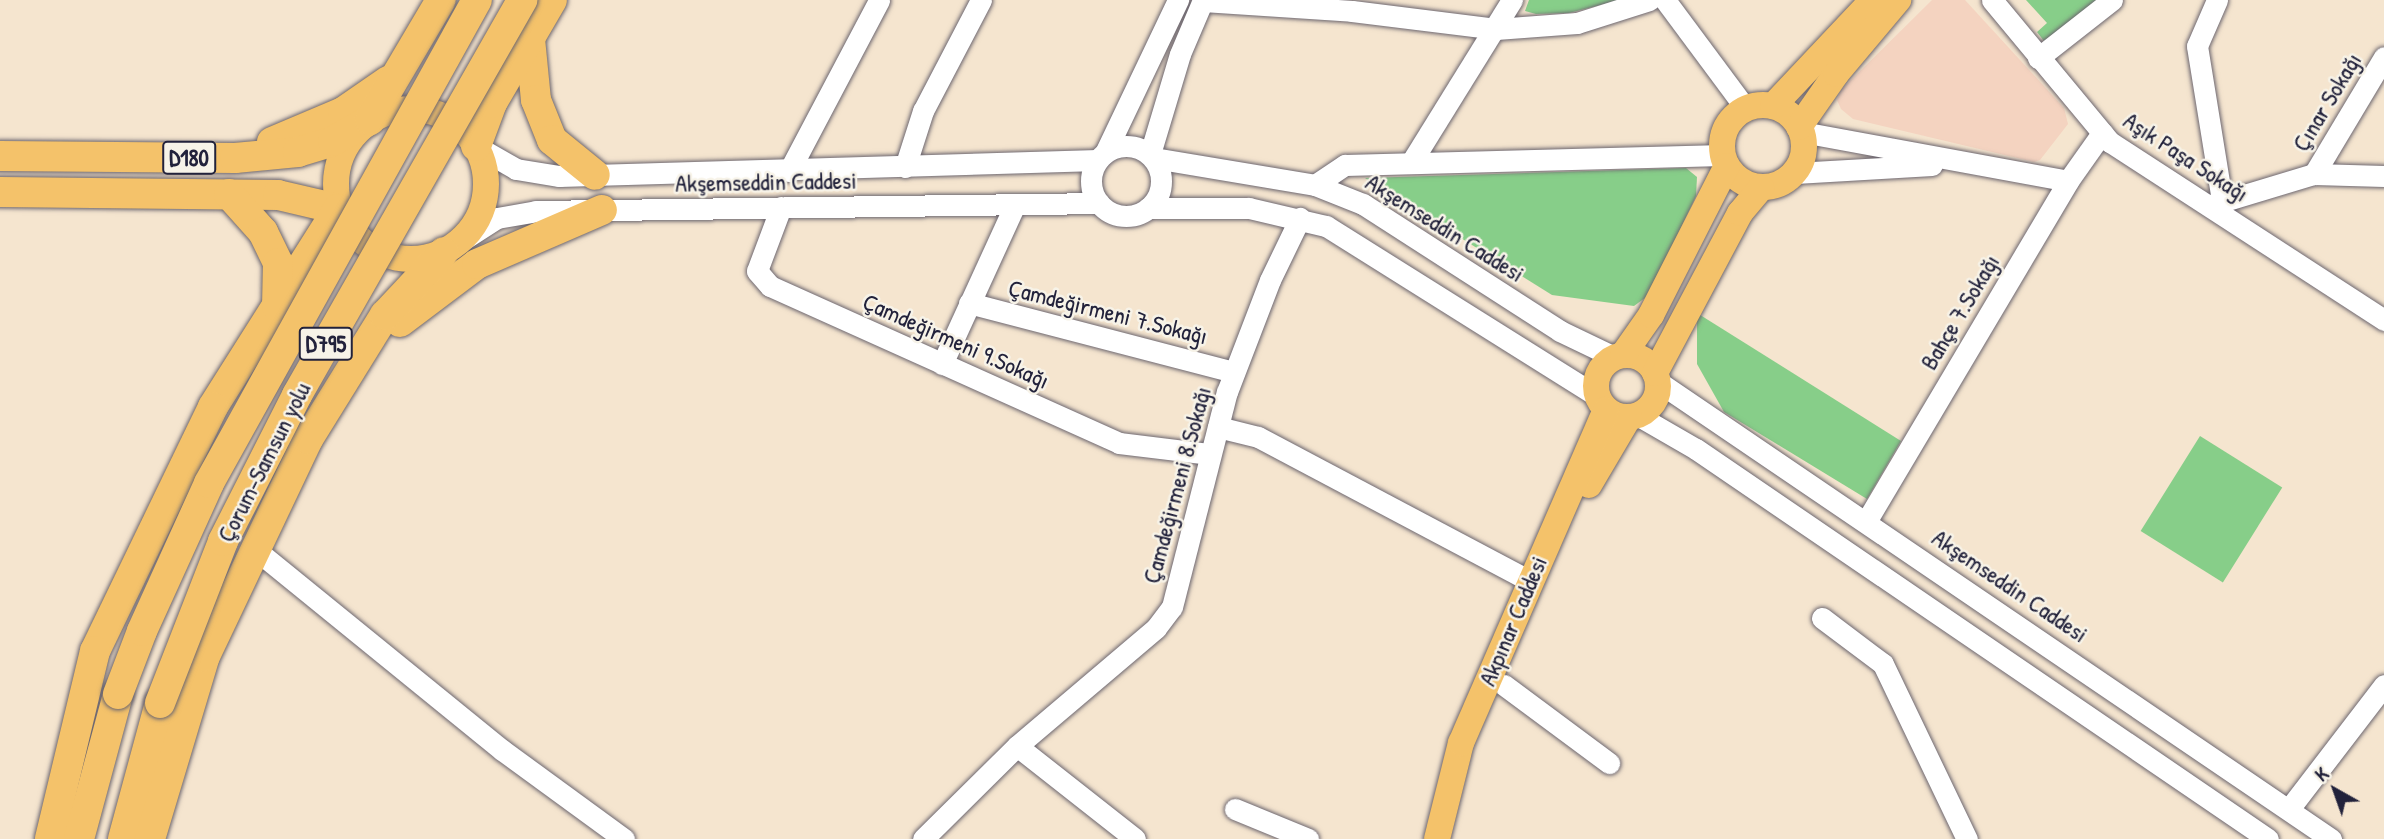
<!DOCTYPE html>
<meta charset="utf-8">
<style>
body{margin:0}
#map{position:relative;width:2384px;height:839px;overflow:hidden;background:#f5e5cf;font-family:"Patrick Hand",sans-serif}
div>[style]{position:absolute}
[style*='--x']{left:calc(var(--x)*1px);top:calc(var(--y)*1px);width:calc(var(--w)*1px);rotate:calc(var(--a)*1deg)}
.built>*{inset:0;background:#f4d3c0}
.green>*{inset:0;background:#87ce89;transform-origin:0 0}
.roads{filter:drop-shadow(0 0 2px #6c666f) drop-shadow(0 0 2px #6c666f)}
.minor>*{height:21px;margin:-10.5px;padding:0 10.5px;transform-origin:10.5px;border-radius:10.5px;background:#fff}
.minor>.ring{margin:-10.5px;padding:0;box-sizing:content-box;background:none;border:21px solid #fff;border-radius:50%}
.major>*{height:26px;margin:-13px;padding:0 13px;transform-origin:13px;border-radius:13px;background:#f4c26a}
.major>.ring{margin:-13px;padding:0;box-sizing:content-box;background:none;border:26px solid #f4c26a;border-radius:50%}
.highway>*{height:30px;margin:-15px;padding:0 15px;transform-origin:15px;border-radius:15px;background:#f4c26a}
.bridges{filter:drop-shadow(0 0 2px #6c666f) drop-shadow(0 0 2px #6c666f)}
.highway-bridge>*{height:30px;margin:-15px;padding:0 15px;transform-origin:15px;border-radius:15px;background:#f4c26a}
span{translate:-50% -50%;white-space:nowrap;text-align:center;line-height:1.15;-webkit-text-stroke:5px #f7f3e8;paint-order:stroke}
.shield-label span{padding:2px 5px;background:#f7f3e8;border:2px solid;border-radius:5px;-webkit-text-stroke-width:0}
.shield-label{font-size:23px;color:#22223b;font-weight:700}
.street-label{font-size:24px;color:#22223b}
.north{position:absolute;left:2300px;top:755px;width:70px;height:70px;-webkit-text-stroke:5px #f7f3e8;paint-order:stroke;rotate:320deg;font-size:19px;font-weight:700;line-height:28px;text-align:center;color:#22223b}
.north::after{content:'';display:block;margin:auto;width:24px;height:32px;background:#22223b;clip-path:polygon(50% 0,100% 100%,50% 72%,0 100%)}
</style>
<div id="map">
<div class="built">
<div style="clip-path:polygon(1932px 0,1965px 0,2064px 108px,2068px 124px,2040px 160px,2034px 162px,1853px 119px,1841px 109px,1837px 100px,1841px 90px)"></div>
</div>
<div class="green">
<div style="clip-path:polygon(1529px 0,1620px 0,1569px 13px,1536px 14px,1525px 11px)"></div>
<div style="clip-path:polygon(2026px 0,2103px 0,2044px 41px,2037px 32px,2047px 23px)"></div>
<div style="clip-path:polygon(1686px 168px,1697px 177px,1696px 196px,1649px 295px,1634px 306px,1552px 295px,1365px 178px)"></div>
<div style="clip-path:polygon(1697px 313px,1901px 441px,1867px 499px,1724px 412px,1697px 364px)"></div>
<div style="left:2200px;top:436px;width:97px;height:112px;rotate:32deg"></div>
</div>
<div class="roads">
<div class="minor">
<div style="--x:1665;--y:0;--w:136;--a:53.4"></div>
<div style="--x:1992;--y:0;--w:185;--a:50.3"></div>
<div style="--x:2110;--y:142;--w:327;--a:33"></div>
<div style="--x:2217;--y:0;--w:50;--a:113.5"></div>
<div style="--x:2197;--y:46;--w:157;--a:80.8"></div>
<div style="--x:1203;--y:1;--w:149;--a:3.8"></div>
<div style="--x:1352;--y:11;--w:145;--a:7.1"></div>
<div style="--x:1496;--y:29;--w:81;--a:-4.2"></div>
<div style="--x:1577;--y:23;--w:76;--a:-17.7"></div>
<div style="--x:2038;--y:58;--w:94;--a:-38.1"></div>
<div style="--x:1802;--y:132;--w:270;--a:10.4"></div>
<div class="ring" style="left:1091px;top:146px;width:49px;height:49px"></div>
<div style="--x:476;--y:146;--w:46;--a:29.9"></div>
<div style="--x:516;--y:169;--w:44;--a:9.2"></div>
<div style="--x:559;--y:176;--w:539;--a:-1.7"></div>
<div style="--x:1105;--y:153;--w:170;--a:-64.5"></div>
<div style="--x:1150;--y:154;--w:104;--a:-73.3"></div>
<div style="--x:1180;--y:54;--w:59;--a:-66.9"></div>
<div style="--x:1154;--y:158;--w:163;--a:9.5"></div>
<div style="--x:1315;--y:185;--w:52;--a:21.6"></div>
<div style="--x:1363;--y:204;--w:234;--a:32.8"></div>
<div style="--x:1560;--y:331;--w:60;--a:25.7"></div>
<div style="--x:1412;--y:161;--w:190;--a:-58.2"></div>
<div style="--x:905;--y:167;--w:59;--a:-72.2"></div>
<div style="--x:923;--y:111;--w:125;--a:-62.4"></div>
<div style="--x:789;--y:171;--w:193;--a:-62.2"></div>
<div style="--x:1795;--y:173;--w:137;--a:-3.3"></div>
<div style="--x:2314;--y:174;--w:136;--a:-59.1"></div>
<div style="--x:1315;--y:185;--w:36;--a:-34"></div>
<div style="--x:1345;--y:165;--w:378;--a:-1.5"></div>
<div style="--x:2211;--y:205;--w:108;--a:-16.8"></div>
<div style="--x:2314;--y:174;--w:70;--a:1.6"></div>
<div style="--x:781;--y:207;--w:68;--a:110.6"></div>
<div style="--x:757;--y:271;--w:20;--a:49"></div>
<div style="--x:770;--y:286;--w:383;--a:24.2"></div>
<div style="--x:1119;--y:443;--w:92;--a:6.9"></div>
<div style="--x:1148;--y:208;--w:101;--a:0"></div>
<div style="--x:1249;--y:208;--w:79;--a:13.2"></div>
<div style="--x:1326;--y:226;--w:320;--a:32.1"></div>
<div style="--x:444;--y:252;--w:63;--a:-32.7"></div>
<div style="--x:497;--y:218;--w:40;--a:-10"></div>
<div style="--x:536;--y:211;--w:563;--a:-0.81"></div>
<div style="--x:969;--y:303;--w:274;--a:14.6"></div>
<div style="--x:942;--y:364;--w:173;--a:-65.4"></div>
<div style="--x:1657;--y:381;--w:815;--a:34.2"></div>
<div style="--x:1637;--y:415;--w:68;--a:30"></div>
<div style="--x:1696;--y:449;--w:692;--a:34.29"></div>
<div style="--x:1218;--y:427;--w:41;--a:14"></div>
<div style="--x:1258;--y:437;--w:308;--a:27.9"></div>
<div style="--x:1867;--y:520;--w:394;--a:-59.3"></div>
<div style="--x:2068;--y:181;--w:59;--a:-54.7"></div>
<div style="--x:256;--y:550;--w:317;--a:39.1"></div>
<div style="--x:502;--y:750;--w:151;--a:36.1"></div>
<div style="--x:1822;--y:618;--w:76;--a:37"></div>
<div style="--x:1883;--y:664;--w:194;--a:64.4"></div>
<div style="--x:1504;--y:685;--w:131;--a:36.6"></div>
<div style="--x:1017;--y:746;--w:150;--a:38.2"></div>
<div style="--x:1235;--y:809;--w:79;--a:22.3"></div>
<div style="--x:2289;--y:809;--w:156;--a:-52.5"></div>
<div style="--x:923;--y:839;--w:132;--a:-44.7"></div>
<div style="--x:1017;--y:746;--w:182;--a:-40.3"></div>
<div style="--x:1156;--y:628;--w:26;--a:-53"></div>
<div style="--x:1172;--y:607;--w:222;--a:-75.7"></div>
<div style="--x:1227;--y:392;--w:120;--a:-69"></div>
<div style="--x:1270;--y:280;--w:69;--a:-64.2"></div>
</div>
<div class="major">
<div class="ring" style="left:1722px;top:105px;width:56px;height:56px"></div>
<div style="--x:1773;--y:106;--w:146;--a:-46.7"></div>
<div class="ring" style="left:336px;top:109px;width:124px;height:124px"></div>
<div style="--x:1799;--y:127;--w:65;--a:-55.1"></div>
<div style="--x:1836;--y:74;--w:97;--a:-50"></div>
<div class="ring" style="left:1596px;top:355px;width:36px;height:36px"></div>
<div style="--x:1623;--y:355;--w:49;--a:-55"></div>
<div style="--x:1651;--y:315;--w:167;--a:-63"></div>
<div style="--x:1655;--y:373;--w:181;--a:-62"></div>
<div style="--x:1740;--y:213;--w:33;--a:-50"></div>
<div style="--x:1589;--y:485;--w:79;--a:-59.5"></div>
<div style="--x:1437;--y:839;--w:99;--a:-76"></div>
<div style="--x:1461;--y:743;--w:363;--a:-66.5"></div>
</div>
<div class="highway">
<div style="--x:530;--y:39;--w:61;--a:84.4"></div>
<div style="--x:536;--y:100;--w:43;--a:68.2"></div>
<div style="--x:552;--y:140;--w:55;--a:39.1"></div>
<div style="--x:272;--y:142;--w:77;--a:-22.9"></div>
<div style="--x:343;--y:112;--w:55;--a:-34.6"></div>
<div style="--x:476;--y:146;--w:46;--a:-69.6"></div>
<div style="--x:492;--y:103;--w:119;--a:-59.8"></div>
<div style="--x:0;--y:156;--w:235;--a:0.5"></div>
<div style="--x:235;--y:158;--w:63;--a:-5.4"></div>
<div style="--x:298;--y:152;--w:37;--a:-17"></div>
<div style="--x:333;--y:141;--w:43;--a:-29.6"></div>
<div style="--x:370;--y:120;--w:139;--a:-59.4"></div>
<div style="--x:0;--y:192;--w:278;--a:0.6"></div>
<div style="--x:278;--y:195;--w:62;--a:13.1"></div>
<div style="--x:338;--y:209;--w:234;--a:122.3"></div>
<div style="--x:213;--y:407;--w:271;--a:115.8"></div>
<div style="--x:95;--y:651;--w:193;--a:103.5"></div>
<div style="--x:229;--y:194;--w:51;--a:48.2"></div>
<div style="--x:263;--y:232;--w:34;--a:64"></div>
<div style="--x:278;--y:263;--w:43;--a:91.3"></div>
<div style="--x:400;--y:322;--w:96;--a:-37"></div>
<div style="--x:477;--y:264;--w:136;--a:-23.4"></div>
<div style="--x:79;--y:839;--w:150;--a:-74.9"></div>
<div style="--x:123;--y:839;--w:141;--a:-74.8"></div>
<div style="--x:150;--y:839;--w:191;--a:-73.3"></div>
<div style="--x:205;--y:656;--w:240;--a:-64.6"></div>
<div style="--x:308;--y:439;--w:146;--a:-58.2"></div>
<div style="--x:385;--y:315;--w:86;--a:-46.9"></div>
</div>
</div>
<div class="bridges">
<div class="highway-bridge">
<div style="--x:118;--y:694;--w:67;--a:-69.1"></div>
<div style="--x:142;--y:631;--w:162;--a:-65.6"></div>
<div style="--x:209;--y:483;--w:552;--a:-60.98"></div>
<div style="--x:160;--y:703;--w:174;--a:-68.7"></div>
<div style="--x:223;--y:541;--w:164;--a:-63.1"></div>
<div style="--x:297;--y:395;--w:455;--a:-60.3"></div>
</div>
</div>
<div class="shield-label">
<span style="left:189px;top:158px">D180</span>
<span style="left:326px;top:344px">D795</span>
</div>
<div class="street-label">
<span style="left:2327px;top:102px;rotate:-59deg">Çınar Sokağı</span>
<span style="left:2186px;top:157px;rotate:33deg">Aşık Paşa Sokağı</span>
<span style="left:766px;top:182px;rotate:-1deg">Akşemseddin Caddesi</span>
<span style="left:1445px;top:228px;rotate:32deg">Akşemseddin Caddesi</span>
<span style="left:1108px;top:312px;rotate:14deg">Çamdeğirmeni 7.Sokağı</span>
<span style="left:1960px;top:312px;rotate:-59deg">Bahçe 7.Sokağı</span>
<span style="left:956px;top:341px;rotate:24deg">Çamdeğirmeni 9.Sokağı</span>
<span style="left:264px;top:462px;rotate:-63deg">Çorum-Samsun yolu</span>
<span style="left:1177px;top:485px;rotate:-75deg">Çamdeğirmeni 8.Sokağı</span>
<span style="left:2010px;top:586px;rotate:34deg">Akşemseddin Caddesi</span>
<span style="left:1513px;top:621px;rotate:-67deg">Akpınar Caddesi</span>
</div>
<div class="north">K</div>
</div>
